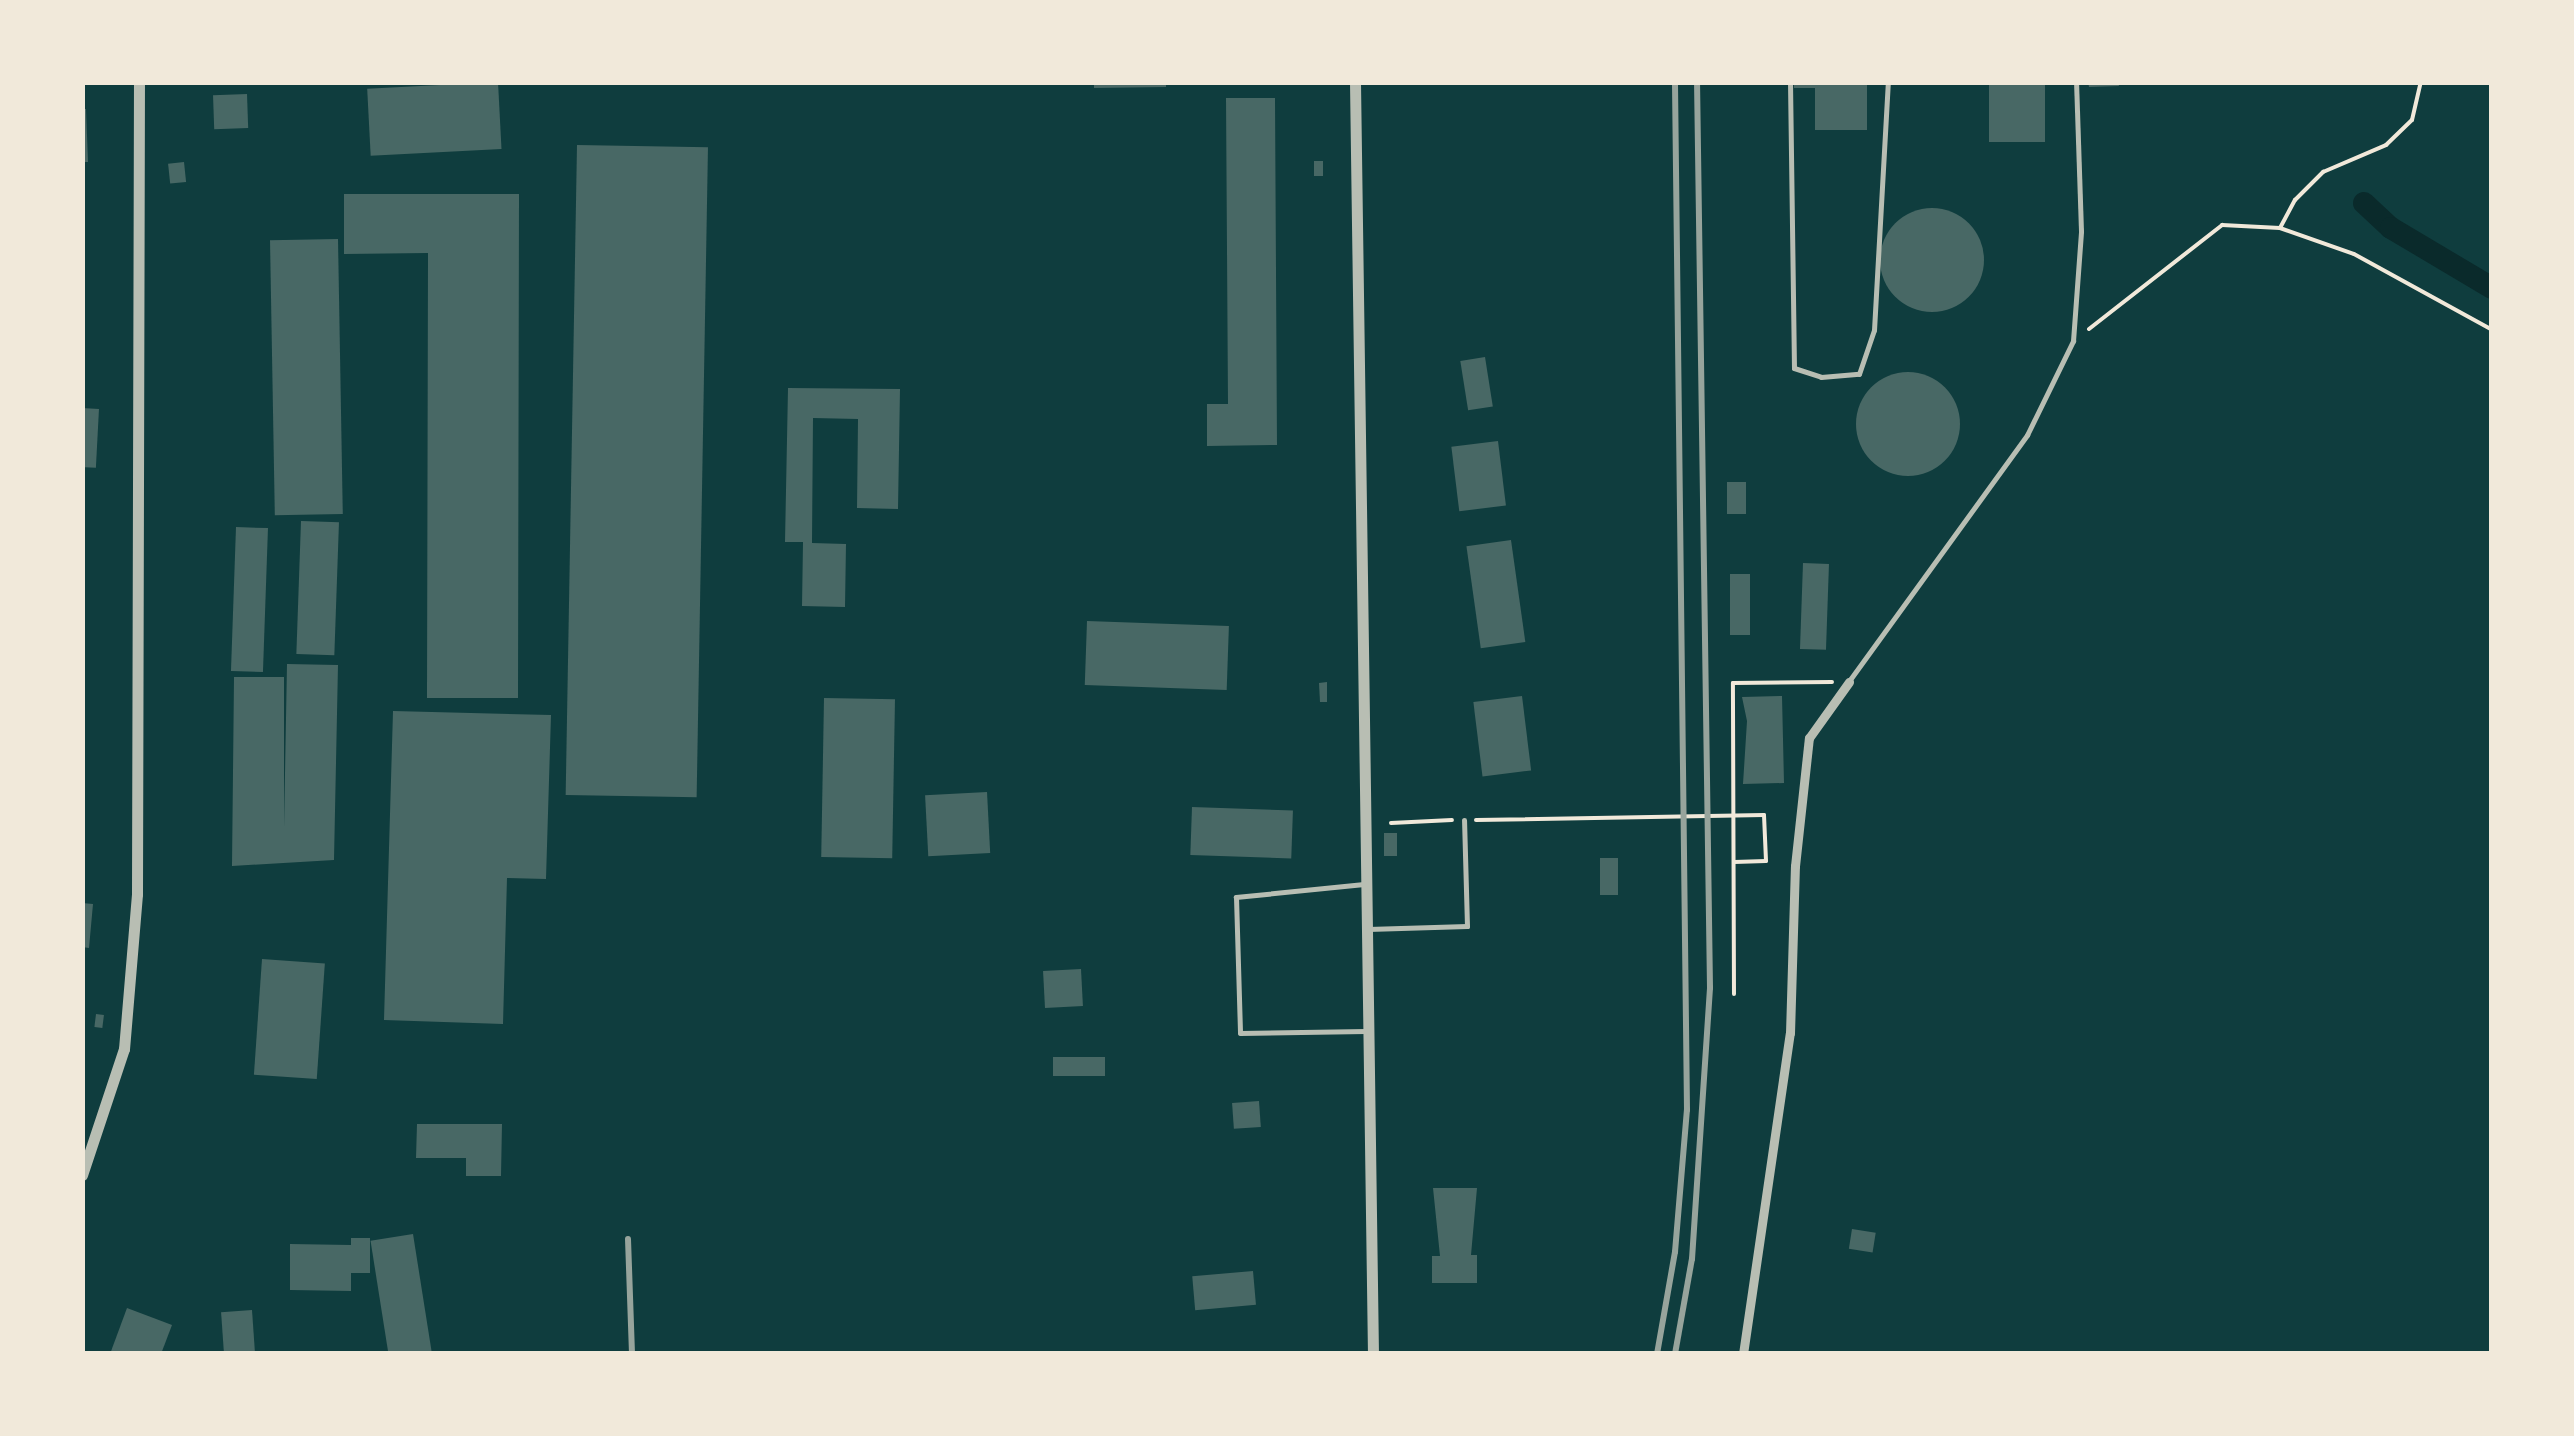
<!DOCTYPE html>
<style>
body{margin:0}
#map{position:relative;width:2574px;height:1436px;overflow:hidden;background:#0f3d3e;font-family:"Open Sans",sans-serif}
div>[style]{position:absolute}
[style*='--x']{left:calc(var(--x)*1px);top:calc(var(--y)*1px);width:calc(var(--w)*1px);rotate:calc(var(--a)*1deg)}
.canal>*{height:22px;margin:-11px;padding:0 11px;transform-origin:11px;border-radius:11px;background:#0a2a2b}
.building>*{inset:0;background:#486865;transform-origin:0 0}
.round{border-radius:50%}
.path>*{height:4px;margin:-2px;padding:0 2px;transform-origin:2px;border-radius:2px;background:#f1e9da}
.service>*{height:5px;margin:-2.5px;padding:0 2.5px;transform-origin:2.5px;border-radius:2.5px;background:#b8beb3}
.minor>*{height:9px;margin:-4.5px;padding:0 4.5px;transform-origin:4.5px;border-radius:4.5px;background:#b8beb3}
.tertiary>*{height:11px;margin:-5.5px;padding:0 5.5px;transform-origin:5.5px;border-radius:5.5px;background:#b8beb3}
.rail>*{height:6px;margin:-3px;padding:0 3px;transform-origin:3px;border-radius:3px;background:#97a49c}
span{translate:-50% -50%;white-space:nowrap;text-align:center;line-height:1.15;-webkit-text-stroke:8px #f1e9da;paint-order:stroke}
.frame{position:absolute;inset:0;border:85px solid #f1e9da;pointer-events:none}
</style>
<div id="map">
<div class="canal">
<div style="--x:2364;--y:203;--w:37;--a:43"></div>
<div style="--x:2391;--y:228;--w:117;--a:30.7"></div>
</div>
<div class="building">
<div style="left:498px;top:82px;width:67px;height:131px;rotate:87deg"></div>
<div style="clip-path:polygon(1094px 82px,1166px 82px,1166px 87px,1094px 88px)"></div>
<div style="clip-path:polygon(1794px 82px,1867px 82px,1867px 130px,1815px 130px,1815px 88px,1794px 88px)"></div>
<div style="left:1989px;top:82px;width:56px;height:60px"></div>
<div style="clip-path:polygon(2088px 82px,2118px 82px,2119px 86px,2089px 87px)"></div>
<div style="left:247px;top:94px;width:34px;height:34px;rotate:88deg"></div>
<div style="clip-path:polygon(1226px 98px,1275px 98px,1277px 445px,1207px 446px,1207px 404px,1228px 404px)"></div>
<div style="clip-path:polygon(82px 109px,86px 109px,88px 162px,82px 162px)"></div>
<div style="left:577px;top:145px;width:131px;height:650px;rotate:1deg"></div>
<div style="left:1314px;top:161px;width:9px;height:15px"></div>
<div style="left:184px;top:162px;width:20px;height:16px;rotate:84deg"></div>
<div style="clip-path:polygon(344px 194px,519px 194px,518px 698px,427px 698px,428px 253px,344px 254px)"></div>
<div class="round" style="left:1880px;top:208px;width:104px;height:104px"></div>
<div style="left:338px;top:239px;width:275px;height:68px;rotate:89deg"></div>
<div style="left:1485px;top:357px;width:50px;height:25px;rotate:81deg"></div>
<div class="round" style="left:1856px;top:372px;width:104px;height:104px"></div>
<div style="clip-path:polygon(788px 388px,900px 389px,898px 509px,857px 508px,858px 419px,813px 418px,812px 543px,846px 544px,845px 607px,802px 606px,803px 542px,785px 542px)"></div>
<div style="left:82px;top:408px;width:17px;height:59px;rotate:3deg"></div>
<div style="left:1498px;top:441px;width:65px;height:47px;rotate:83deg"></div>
<div style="left:1727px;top:482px;width:19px;height:32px"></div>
<div style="left:301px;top:521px;width:38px;height:133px;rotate:2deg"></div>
<div style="left:236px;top:527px;width:32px;height:144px;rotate:2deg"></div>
<div style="left:1511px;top:540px;width:103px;height:45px;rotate:82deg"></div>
<div style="left:1803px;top:563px;width:26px;height:86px;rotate:2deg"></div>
<div style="left:1730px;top:574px;width:20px;height:61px"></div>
<div style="left:1087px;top:621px;width:142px;height:64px;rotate:2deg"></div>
<div style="clip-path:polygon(287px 664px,338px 665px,334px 860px,232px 866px,234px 677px,284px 677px,284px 828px)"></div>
<div style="clip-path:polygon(1327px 682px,1327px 702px,1320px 702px,1319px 683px)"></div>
<div style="left:1522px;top:696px;width:75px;height:49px;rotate:83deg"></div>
<div style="clip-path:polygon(1782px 696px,1784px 783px,1743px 784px,1747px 721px,1742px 697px)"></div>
<div style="left:824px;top:698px;width:71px;height:159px;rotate:1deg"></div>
<div style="clip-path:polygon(393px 711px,551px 715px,546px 879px,507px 878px,503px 1024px,384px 1020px)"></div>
<div style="left:987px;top:792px;width:61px;height:62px;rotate:87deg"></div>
<div style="left:1192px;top:807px;width:101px;height:48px;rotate:2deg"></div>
<div style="left:1397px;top:833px;width:23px;height:13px;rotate:90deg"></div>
<div style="left:1600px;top:858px;width:18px;height:37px"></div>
<div style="clip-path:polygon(82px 903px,93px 904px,89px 948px,82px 947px)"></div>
<div style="left:262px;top:959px;width:63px;height:116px;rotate:4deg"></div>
<div style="left:1081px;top:969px;width:37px;height:38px;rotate:87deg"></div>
<div style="left:96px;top:1014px;width:8px;height:13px;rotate:7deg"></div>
<div style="left:1053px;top:1057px;width:52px;height:19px"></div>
<div style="left:1259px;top:1101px;width:26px;height:27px;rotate:86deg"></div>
<div style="clip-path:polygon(417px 1124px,502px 1124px,501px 1176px,466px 1176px,466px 1158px,416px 1158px)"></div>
<div style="clip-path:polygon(1433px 1188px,1477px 1188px,1471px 1255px,1477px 1255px,1477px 1283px,1432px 1283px,1432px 1256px,1440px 1256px)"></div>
<div style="left:1852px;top:1229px;width:24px;height:20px;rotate:9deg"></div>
<div style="left:413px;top:1234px;width:121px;height:43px;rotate:81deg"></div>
<div style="clip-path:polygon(351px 1238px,370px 1238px,370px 1273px,351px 1273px,351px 1291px,290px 1290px,290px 1244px,351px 1245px)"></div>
<div style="left:1253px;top:1271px;width:34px;height:61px;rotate:85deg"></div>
<div style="clip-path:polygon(127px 1308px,172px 1325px,161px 1354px,110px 1354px)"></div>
<div style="left:252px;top:1310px;width:43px;height:31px;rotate:86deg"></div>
</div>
<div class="path">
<div style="--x:2280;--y:228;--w:32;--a:-62"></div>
<div style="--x:2295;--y:200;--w:40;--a:-45"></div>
<div style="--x:2323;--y:172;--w:69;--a:-23.2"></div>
<div style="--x:2386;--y:145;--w:36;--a:-44"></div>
<div style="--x:2412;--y:120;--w:39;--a:-77"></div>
<div style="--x:2089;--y:329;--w:169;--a:-38"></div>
<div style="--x:2222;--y:225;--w:58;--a:3"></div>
<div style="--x:2280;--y:228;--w:78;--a:19.4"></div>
<div style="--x:2354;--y:254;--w:158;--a:28.8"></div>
<div style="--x:1476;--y:820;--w:288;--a:-1"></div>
<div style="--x:1764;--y:815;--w:46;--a:87.5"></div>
<div style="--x:1766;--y:861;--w:32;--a:178"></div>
<div style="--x:1391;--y:823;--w:61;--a:-2.8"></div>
<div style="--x:1734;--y:994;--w:311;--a:-90.2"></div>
<div style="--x:1733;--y:683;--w:99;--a:-0.6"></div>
</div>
<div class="service">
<div style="--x:1790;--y:82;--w:286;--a:89.2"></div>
<div style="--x:1794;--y:368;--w:28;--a:18"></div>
<div style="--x:1821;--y:377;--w:38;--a:-5"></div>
<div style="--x:1859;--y:374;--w:46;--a:-71.2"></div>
<div style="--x:1874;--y:330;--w:248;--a:-86.8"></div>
<div style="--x:1849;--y:681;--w:304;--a:-54.1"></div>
<div style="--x:2027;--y:435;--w:105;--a:-63.9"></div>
<div style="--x:2073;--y:341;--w:110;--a:-85.8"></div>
<div style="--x:2081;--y:231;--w:149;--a:-91.9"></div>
<div style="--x:1364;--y:884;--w:129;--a:174.2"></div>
<div style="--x:1236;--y:897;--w:136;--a:88.3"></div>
<div style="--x:1240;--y:1033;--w:126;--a:-0.9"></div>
<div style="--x:1368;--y:929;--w:99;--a:-1.7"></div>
<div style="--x:1467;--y:926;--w:106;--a:-91.6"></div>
</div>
<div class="minor">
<div style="--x:1743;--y:1354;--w:324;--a:-81.7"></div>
<div style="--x:1790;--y:1033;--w:167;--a:-88.3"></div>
<div style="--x:1795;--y:866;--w:129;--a:-83.8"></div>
<div style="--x:1809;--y:738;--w:69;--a:-54.5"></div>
</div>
<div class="tertiary">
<div style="--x:1355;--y:82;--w:1272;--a:89.19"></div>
<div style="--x:82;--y:1175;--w:133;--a:-71.6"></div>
<div style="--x:124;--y:1049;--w:156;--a:-85.2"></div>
<div style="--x:137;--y:894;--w:812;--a:-89.86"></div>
</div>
<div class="rail">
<div style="--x:628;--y:1239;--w:115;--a:88"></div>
<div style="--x:1657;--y:1354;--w:104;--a:-80"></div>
<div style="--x:1675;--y:1252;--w:143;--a:-85.2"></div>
<div style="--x:1687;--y:1110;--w:1028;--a:-90.67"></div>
<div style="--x:1675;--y:1354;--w:97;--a:-79.9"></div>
<div style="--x:1692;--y:1259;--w:272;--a:-86.2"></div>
<div style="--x:1710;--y:988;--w:906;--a:-90.82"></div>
</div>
<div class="frame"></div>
</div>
